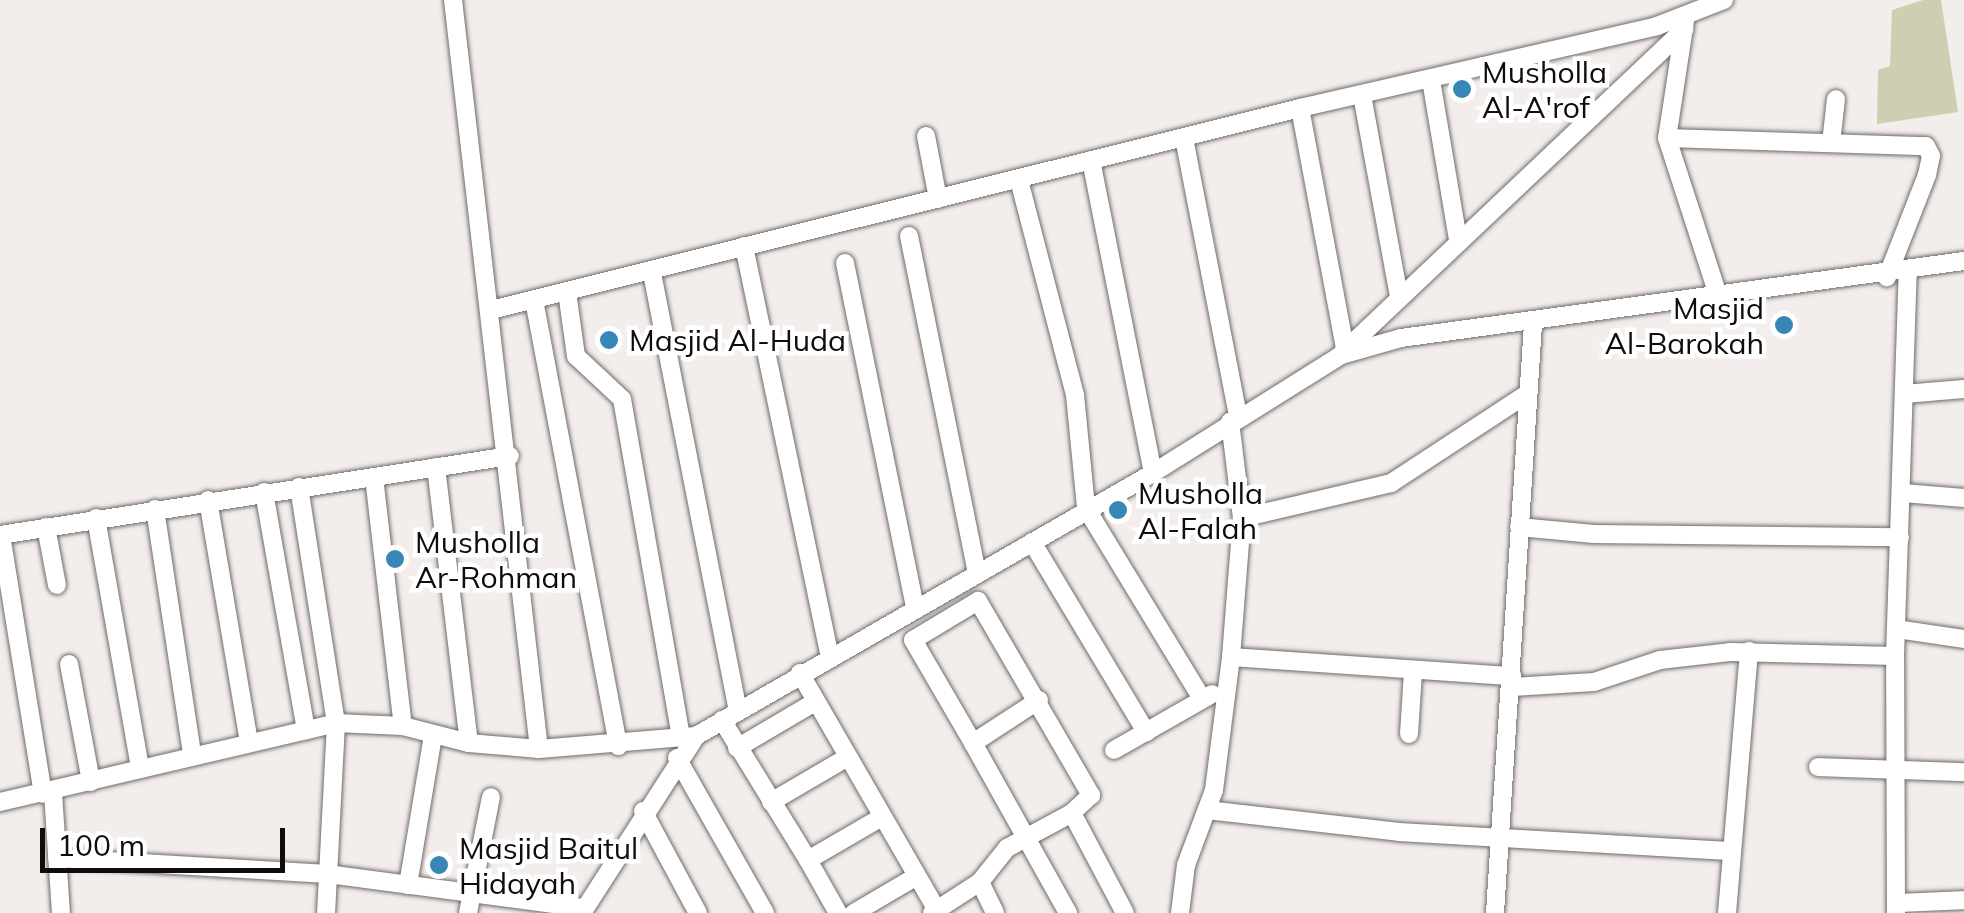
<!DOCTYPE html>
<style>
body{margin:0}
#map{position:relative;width:1964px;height:913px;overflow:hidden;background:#f3eeec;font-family:Mulish,sans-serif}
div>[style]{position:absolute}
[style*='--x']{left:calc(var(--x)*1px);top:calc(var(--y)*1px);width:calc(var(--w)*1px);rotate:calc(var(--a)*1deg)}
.green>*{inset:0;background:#cfceb2}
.roads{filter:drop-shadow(0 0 2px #6f6b69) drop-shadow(0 0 2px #6f6b69)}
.minor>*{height:18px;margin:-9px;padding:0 9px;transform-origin:9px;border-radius:9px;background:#fff}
.dots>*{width:28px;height:28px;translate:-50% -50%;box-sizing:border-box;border:5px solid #fff;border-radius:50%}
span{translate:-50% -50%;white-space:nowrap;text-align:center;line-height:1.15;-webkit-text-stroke:9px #fff;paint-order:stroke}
.poi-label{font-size:30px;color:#0e0c0c}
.left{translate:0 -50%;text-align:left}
.right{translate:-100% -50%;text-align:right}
.scale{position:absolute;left:40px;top:828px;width:245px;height:45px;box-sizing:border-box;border:5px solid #0e0c0c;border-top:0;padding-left:12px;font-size:30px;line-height:35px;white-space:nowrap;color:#0e0c0c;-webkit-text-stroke:8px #fff;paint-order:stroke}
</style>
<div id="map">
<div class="green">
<div style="clip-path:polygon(1923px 0,1941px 0,1958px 112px,1877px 124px,1878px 70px,1890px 66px,1892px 10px)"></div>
</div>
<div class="roads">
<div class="minor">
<div style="--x:453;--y:0;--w:754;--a:83.45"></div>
<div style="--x:539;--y:749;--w:158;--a:-4.7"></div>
<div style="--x:696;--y:736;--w:527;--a:-29.92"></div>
<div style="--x:1153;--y:473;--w:222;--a:-32.1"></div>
<div style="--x:1341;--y:355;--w:62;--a:-15.8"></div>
<div style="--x:1401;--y:338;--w:568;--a:-7.79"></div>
<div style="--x:1685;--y:21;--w:118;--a:98.7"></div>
<div style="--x:1667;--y:138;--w:165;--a:72"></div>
<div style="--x:1431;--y:80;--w:162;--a:80.4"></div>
<div style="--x:1362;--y:95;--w:204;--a:79.6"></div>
<div style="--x:1300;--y:108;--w:245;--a:79.4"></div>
<div style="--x:926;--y:136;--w:64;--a:79.2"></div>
<div style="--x:1184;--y:138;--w:284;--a:79"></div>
<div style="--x:1667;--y:138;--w:259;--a:1.8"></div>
<div style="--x:1926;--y:146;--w:11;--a:63"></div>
<div style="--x:1931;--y:156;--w:19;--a:102"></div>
<div style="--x:1927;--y:175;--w:110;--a:111.4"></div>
<div style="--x:1831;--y:143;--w:44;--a:-83.5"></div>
<div style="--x:1091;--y:160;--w:319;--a:78.8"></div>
<div style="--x:1019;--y:180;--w:222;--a:75.4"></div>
<div style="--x:1075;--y:395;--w:114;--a:84.4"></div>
<div style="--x:1086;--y:508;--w:223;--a:58.7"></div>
<div style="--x:909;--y:236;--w:345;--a:78.6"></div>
<div style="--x:744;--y:246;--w:421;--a:78.2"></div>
<div style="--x:845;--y:263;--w:352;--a:78.5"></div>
<div style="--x:652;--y:273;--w:446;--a:78.9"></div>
<div style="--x:567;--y:292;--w:65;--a:82"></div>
<div style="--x:576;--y:356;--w:63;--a:43.1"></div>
<div style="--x:622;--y:399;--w:344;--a:80.1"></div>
<div style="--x:534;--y:300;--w:454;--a:79.3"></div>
<div style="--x:491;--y:310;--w:834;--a:-14.02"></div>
<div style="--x:1300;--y:108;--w:366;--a:-12.9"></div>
<div style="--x:1657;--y:26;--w:72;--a:-21.2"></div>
<div style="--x:1343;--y:352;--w:470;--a:-43.4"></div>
<div style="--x:1904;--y:394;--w:60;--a:-4.8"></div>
<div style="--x:436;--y:467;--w:278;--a:83.2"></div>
<div style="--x:374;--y:477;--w:251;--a:83.4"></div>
<div style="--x:299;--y:487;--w:239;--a:81.1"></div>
<div style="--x:336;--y:723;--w:190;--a:93"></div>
<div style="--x:264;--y:492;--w:242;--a:80"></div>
<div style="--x:1903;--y:493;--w:61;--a:4.7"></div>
<div style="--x:208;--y:500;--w:245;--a:80.4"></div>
<div style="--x:155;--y:509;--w:249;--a:81.4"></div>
<div style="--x:96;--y:518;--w:253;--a:80"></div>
<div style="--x:1242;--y:518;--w:153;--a:-13.2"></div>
<div style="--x:1391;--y:483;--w:163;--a:-33.2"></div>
<div style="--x:46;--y:527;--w:59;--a:79.3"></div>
<div style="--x:1519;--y:527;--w:75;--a:5.3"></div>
<div style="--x:1594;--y:534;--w:306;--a:0.6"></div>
<div style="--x:0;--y:535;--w:516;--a:-8.81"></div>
<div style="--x:1;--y:535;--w:262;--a:80.8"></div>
<div style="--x:1032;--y:542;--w:222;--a:59"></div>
<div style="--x:1896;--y:629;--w:69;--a:8.4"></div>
<div style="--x:1231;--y:657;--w:282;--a:3.9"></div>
<div style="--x:69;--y:664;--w:120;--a:79.4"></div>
<div style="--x:800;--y:673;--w:274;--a:60"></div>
<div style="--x:1512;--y:687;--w:82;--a:-3.5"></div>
<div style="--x:1594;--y:682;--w:70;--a:-18.4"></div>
<div style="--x:1660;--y:660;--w:70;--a:-6.5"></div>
<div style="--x:1730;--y:652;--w:165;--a:1.4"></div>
<div style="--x:1039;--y:700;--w:79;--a:146.9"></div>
<div style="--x:973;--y:743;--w:195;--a:60.8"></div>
<div style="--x:722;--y:720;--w:164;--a:58.4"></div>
<div style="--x:1409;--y:734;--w:62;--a:-86.3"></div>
<div style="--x:973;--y:743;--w:119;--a:-120.2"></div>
<div style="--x:913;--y:640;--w:76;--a:-31"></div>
<div style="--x:978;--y:601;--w:225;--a:59.8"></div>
<div style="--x:1091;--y:795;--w:26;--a:137"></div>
<div style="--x:1072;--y:813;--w:74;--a:151.7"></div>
<div style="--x:1007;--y:848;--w:43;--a:128.5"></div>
<div style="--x:737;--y:748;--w:91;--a:-30.5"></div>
<div style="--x:1114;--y:750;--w:113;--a:-29.7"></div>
<div style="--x:677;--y:758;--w:178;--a:60.4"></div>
<div style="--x:1818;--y:767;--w:146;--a:2"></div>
<div style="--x:53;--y:793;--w:120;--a:86.2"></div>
<div style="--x:0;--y:802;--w:345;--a:-13.2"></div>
<div style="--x:336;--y:723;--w:67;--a:2.6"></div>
<div style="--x:403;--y:726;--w:68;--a:14.4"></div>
<div style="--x:469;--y:743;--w:70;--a:4.9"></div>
<div style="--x:771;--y:802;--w:89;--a:-30.3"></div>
<div style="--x:1207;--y:810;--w:193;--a:6.5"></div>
<div style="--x:1399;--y:832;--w:330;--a:3.3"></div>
<div style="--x:643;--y:811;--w:116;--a:61.7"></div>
<div style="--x:1072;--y:813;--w:113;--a:62.1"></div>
<div style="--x:57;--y:858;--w:271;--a:3.4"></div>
<div style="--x:328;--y:874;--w:257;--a:7.6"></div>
<div style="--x:408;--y:885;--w:152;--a:-80.5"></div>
<div style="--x:1896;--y:903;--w:68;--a:-2.5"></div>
<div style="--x:468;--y:913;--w:118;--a:-78.8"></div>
<div style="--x:582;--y:913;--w:211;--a:-57.2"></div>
<div style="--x:838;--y:913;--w:61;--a:-119.5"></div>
<div style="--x:808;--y:860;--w:86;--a:-30.2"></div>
<div style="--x:854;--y:913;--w:73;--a:-30.4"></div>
<div style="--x:932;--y:913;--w:57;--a:-32.9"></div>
<div style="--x:980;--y:882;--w:34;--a:64"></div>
<div style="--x:1180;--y:913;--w:48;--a:-82.9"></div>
<div style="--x:1186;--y:865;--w:80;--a:-69.5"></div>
<div style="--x:1214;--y:790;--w:134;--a:-82.7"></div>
<div style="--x:1231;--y:657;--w:139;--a:-85.5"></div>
<div style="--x:1242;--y:518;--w:97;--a:-97.1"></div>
<div style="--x:1495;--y:913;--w:590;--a:-86.31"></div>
<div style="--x:1727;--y:913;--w:263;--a:-85.2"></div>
<div style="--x:1896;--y:913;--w:257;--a:-90.2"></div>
<div style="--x:1895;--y:656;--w:383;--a:-88.1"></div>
</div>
</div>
<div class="dots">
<div style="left:1462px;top:89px;background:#3686b7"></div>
<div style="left:1784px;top:325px;background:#3686b7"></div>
<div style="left:609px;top:340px;background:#3686b7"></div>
<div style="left:1118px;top:510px;background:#3686b7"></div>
<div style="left:395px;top:559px;background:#3686b7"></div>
<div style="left:439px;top:865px;background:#3686b7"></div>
</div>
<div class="poi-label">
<span class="left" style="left:1482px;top:89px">Musholla<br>Al-A'rof</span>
<span class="right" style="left:1764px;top:325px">Masjid<br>Al-Barokah</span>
<span class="left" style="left:629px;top:340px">Masjid Al-Huda</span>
<span class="left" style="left:1138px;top:510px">Musholla<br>Al-Falah</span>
<span class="left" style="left:415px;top:559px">Musholla<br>Ar-Rohman</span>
<span class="left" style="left:459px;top:865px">Masjid Baitul<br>Hidayah</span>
</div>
<div class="scale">100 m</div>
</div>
